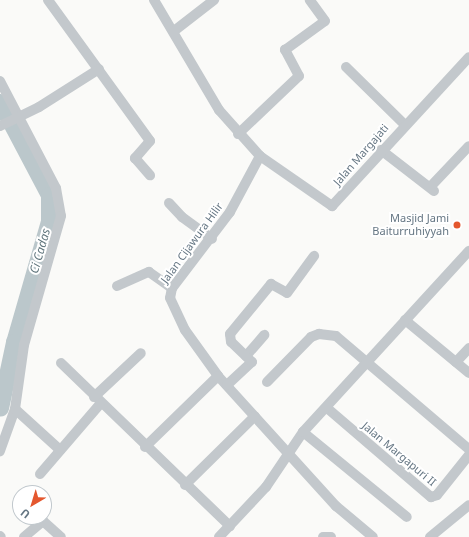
<!DOCTYPE html>
<style>
body{margin:0}
#map{position:relative;width:469px;height:537px;overflow:hidden;background:#fafaf8;font-family:"Noto Sans",sans-serif}
div>[style]{position:absolute}
[style*='--x']{left:calc(var(--x)*1px);top:calc(var(--y)*1px);width:calc(var(--w)*1px);rotate:calc(var(--a)*1deg)}
.river>*{height:17px;margin:-8.5px;padding:0 8.5px;transform-origin:8.5px;border-radius:8.5px;background:#bbc7cb}
.minor>*{height:10px;margin:-5px;padding:0 5px;transform-origin:5px;border-radius:5px;background:#c3c8cc}
.dots>*{width:11px;height:11px;translate:-50% -50%;box-sizing:border-box;border:2px solid #fff;border-radius:50%}
span{translate:-50% -50%;white-space:nowrap;text-align:center;line-height:1.15;-webkit-text-stroke:4px #fff;paint-order:stroke}
.street-label{font-size:11px;color:#657683}
.poi-label{font-size:11px;color:#657683}
.right{translate:-100% -50%;text-align:right}
.water-label{font-size:12px;color:#60757c;font-style:italic}
.north{position:absolute;left:12px;top:485px;width:40px;height:40px;box-sizing:border-box;background:#fff;border:1px solid #c1c8cd;border-radius:50%;rotate:218deg;font-size:11px;font-weight:700;line-height:16px;text-align:center;color:#657683}
.north::after{content:'';display:block;margin:auto;width:14px;height:18px;background:#e4572e;clip-path:polygon(50% 0,100% 100%,50% 72%,0 100%)}
</style>
<div id="map">
<div class="river">
<div style="--x:0;--y:102;--w:105;--a:62.2"></div>
<div style="--x:49;--y:195;--w:26;--a:90"></div>
<div style="--x:49;--y:221;--w:126;--a:106.1"></div>
<div style="--x:14;--y:342;--w:67;--a:102"></div>
</div>
<div class="minor">
<div style="--x:48;--y:0;--w:174;--a:54.1"></div>
<div style="--x:150;--y:141;--w:23;--a:131"></div>
<div style="--x:135;--y:158;--w:23;--a:49"></div>
<div style="--x:154;--y:0;--w:128;--a:59.4"></div>
<div style="--x:219;--y:110;--w:62;--a:48.3"></div>
<div style="--x:260;--y:156;--w:64;--a:118.2"></div>
<div style="--x:230;--y:212;--w:96;--a:127.3"></div>
<div style="--x:172;--y:288;--w:10;--a:101"></div>
<div style="--x:170;--y:298;--w:35;--a:65"></div>
<div style="--x:185;--y:330;--w:57;--a:54.3"></div>
<div style="--x:218;--y:376;--w:176;--a:47.8"></div>
<div style="--x:336;--y:506;--w:48;--a:40"></div>
<div style="--x:174;--y:31;--w:51;--a:-37.8"></div>
<div style="--x:346;--y:67;--w:81;--a:44.5"></div>
<div style="--x:0;--y:81;--w:121;--a:62.4"></div>
<div style="--x:56;--y:188;--w:28;--a:80"></div>
<div style="--x:61;--y:216;--w:134;--a:106"></div>
<div style="--x:24;--y:345;--w:65;--a:98"></div>
<div style="--x:15;--y:409;--w:45;--a:109.7"></div>
<div style="--x:0;--y:126;--w:43;--a:-26"></div>
<div style="--x:39;--y:107;--w:71;--a:-32.3"></div>
<div style="--x:238;--y:134;--w:84;--a:-43.6"></div>
<div style="--x:299;--y:76;--w:30;--a:-118"></div>
<div style="--x:285;--y:50;--w:49;--a:-35.9"></div>
<div style="--x:325;--y:21;--w:26;--a:-126"></div>
<div style="--x:381;--y:150;--w:67;--a:37.7"></div>
<div style="--x:260;--y:156;--w:88;--a:34.8"></div>
<div style="--x:332;--y:206;--w:202;--a:-47.4"></div>
<div style="--x:433;--y:184;--w:52;--a:-46.5"></div>
<div style="--x:169;--y:203;--w:19;--a:47"></div>
<div style="--x:182;--y:217;--w:37;--a:36"></div>
<div style="--x:117;--y:286;--w:35;--a:-24"></div>
<div style="--x:149;--y:272;--w:28;--a:35"></div>
<div style="--x:405;--y:320;--w:83;--a:39.6"></div>
<div style="--x:246;--y:356;--w:28;--a:-49"></div>
<div style="--x:456;--y:362;--w:19;--a:-47"></div>
<div style="--x:61;--y:363;--w:235;--a:44"></div>
<div style="--x:267;--y:382;--w:63;--a:-45.6"></div>
<div style="--x:311;--y:337;--w:9;--a:-21"></div>
<div style="--x:319;--y:334;--w:17;--a:7"></div>
<div style="--x:336;--y:336;--w:175;--a:40.4"></div>
<div style="--x:227;--y:385;--w:34;--a:-43"></div>
<div style="--x:252;--y:362;--w:29;--a:-136"></div>
<div style="--x:231;--y:342;--w:8;--a:-97"></div>
<div style="--x:230;--y:334;--w:65;--a:-50.6"></div>
<div style="--x:271;--y:284;--w:18;--a:29"></div>
<div style="--x:287;--y:293;--w:46;--a:-53.9"></div>
<div style="--x:94;--y:397;--w:64;--a:-43.1"></div>
<div style="--x:327;--y:408;--w:137;--a:40.6"></div>
<div style="--x:431;--y:497;--w:6;--a:-18"></div>
<div style="--x:437;--y:495;--w:51;--a:-51.3"></div>
<div style="--x:15;--y:409;--w:61;--a:42.3"></div>
<div style="--x:303;--y:432;--w:134;--a:39.3"></div>
<div style="--x:145;--y:447;--w:102;--a:-44.2"></div>
<div style="--x:40;--y:474;--w:92;--a:-49.4"></div>
<div style="--x:185;--y:485;--w:98;--a:-44.6"></div>
<div style="--x:0;--y:536;--w:1;--a:45"></div>
<div style="--x:24;--y:537;--w:25;--a:-40"></div>
<div style="--x:43;--y:521;--w:24;--a:42"></div>
<div style="--x:219;--y:537;--w:69;--a:-46.8"></div>
<div style="--x:266;--y:487;--w:66;--a:-56.1"></div>
<div style="--x:303;--y:432;--w:246;--a:-47.5"></div>
<div style="--x:323;--y:537;--w:8;--a:0"></div>
<div style="--x:430;--y:537;--w:50;--a:-39.4"></div>
</div>
<div class="dots">
<div style="left:457px;top:225px;background:#e4572e"></div>
</div>
<div class="street-label">
<span style="left:361px;top:155px;rotate:-49deg">Jalan Margajati</span>
<span style="left:192px;top:243px;rotate:-54deg">Jalan Cijawura Hilir</span>
<span style="left:399px;top:454px;rotate:40deg">Jalan Margapuri II</span>
</div>
<div class="poi-label">
<span class="right" style="left:449px;top:225px">Masjid Jami<br>Baiturruhiyyah</span>
</div>
<div class="water-label">
<span style="left:40px;top:251px;rotate:-74deg">Ci Cadas</span>
</div>
<div class="north">U</div>
</div>
